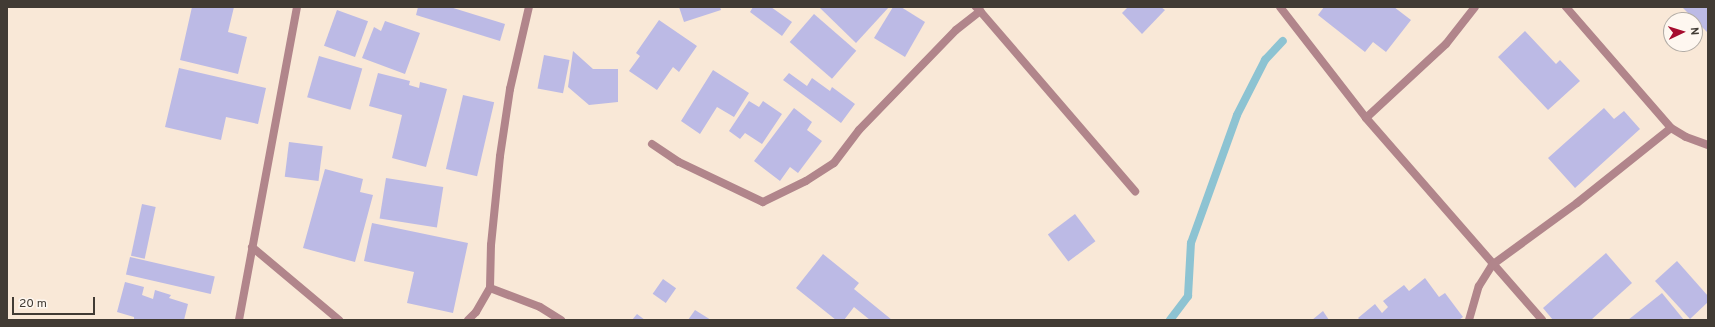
<!DOCTYPE html>
<style>
body{margin:0}
#map{position:relative;width:1715px;height:327px;overflow:hidden;background:#f9e8d7;font-family:Overpass,sans-serif}
div>[style]{position:absolute}
[style*='--x']{left:calc(var(--x)*1px);top:calc(var(--y)*1px);width:calc(var(--w)*1px);rotate:calc(var(--a)*1deg)}
.stream>*{height:8px;margin:-4px;padding:0 4px;transform-origin:4px;border-radius:4px;background:#8dc3d2}
.building>*{inset:0;background:#bcbae5;transform-origin:0 0}
.street>*{height:8px;margin:-4px;padding:0 4px;transform-origin:4px;border-radius:4px;background:#b1858b}
span{translate:-50% -50%;white-space:nowrap;text-align:center;line-height:1.15;-webkit-text-stroke:3px #fef7f0;paint-order:stroke}
.frame{position:absolute;inset:0;border:8px solid #413b34;pointer-events:none}
.north{position:absolute;left:1663px;top:12px;width:40px;height:40px;box-sizing:border-box;background:#fef7f0;border:1px solid #b2aca5;border-radius:50%;rotate:86deg;font-size:11px;font-weight:700;line-height:16px;text-align:center;color:#413b34}
.north::after{content:'';display:block;margin:auto;width:14px;height:18px;background:#a60c2e;clip-path:polygon(50% 0,100% 100%,50% 72%,0 100%)}
.scale{position:absolute;left:12px;top:297px;width:83px;height:18px;box-sizing:border-box;border:2px solid #413b34;border-top:0;padding-left:5px;font-size:12px;line-height:14px;white-space:nowrap;color:#413b34;-webkit-text-stroke:3px #fef7f0;paint-order:stroke}
</style>
<div id="map">
<div class="stream">
<div style="--x:1170;--y:320;--w:30;--a:-53"></div>
<div style="--x:1188;--y:296;--w:53;--a:-86.8"></div>
<div style="--x:1191;--y:243;--w:136;--a:-70.2"></div>
<div style="--x:1237;--y:115;--w:62;--a:-63"></div>
<div style="--x:1265;--y:60;--w:26;--a:-47"></div>
</div>
<div class="building">
<div style="clip-path:polygon(192px 7px,234px 7px,228px 32px,247px 37px,238px 74px,180px 60px)"></div>
<div style="clip-path:polygon(418px 7px,450px 7px,505px 24px,500px 41px,416px 15px)"></div>
<div style="clip-path:polygon(679px 7px,720px 7px,721px 10px,684px 22px)"></div>
<div style="clip-path:polygon(753px 7px,771px 7px,792px 22px,782px 36px,750px 12px)"></div>
<div style="clip-path:polygon(819px 7px,889px 7px,856px 43px)"></div>
<div style="clip-path:polygon(893px 7px,901px 7px,925px 22px,905px 57px,874px 38px)"></div>
<div style="clip-path:polygon(1128px 7px,1161px 7px,1165px 10px,1142px 34px,1122px 13px)"></div>
<div style="clip-path:polygon(1324px 7px,1394px 7px,1411px 20px,1386px 52px,1373px 42px,1365px 52px,1318px 15px)"></div>
<div style="clip-path:polygon(1682px 7px,1708px 7px,1708px 33px)"></div>
<div style="left:337px;top:10px;width:33px;height:38px;rotate:20deg"></div>
<div style="left:814px;top:14px;width:56px;height:37px;rotate:41deg"></div>
<div style="clip-path:polygon(659px 20px,697px 46px,679px 72px,673px 67px,657px 90px,629px 71px,640px 56px,636px 53px)"></div>
<div style="clip-path:polygon(385px 21px,420px 33px,405px 74px,362px 58px,374px 27px,381px 31px)"></div>
<div style="clip-path:polygon(1525px 31px,1556px 64px,1560px 60px,1580px 81px,1548px 110px,1498px 57px)"></div>
<div style="clip-path:polygon(573px 51px,593px 69px,618px 69px,618px 102px,589px 105px,568px 87px)"></div>
<div style="left:544px;top:55px;width:26px;height:34px;rotate:11deg"></div>
<div style="left:319px;top:56px;width:45px;height:43px;rotate:16deg"></div>
<div style="clip-path:polygon(179px 68px,266px 88px,258px 124px,226px 117px,221px 140px,165px 127px)"></div>
<div style="clip-path:polygon(713px 70px,749px 93px,734px 117px,717px 107px,700px 134px,681px 121px)"></div>
<div style="clip-path:polygon(378px 73px,410px 81px,409px 85px,419px 88px,420px 82px,447px 89px,426px 167px,392px 158px,402px 115px,369px 106px)"></div>
<div style="clip-path:polygon(789px 73px,807px 86px,812px 78px,830px 91px,832px 87px,855px 104px,841px 123px,783px 80px)"></div>
<div style="left:463px;top:95px;width:32px;height:76px;rotate:13deg"></div>
<div style="clip-path:polygon(749px 101px,759px 107px,763px 101px,782px 114px,762px 144px,745px 133px,740px 139px,729px 131px)"></div>
<div style="clip-path:polygon(794px 108px,812px 122px,807px 130px,822px 141px,798px 173px,790px 167px,780px 181px,754px 161px)"></div>
<div style="clip-path:polygon(1604px 108px,1614px 119px,1624px 111px,1640px 129px,1575px 188px,1548px 158px)"></div>
<div style="left:289px;top:142px;width:34px;height:35px;rotate:7deg"></div>
<div style="clip-path:polygon(325px 169px,363px 179px,360px 192px,373px 195px,355px 262px,303px 248px)"></div>
<div style="left:386px;top:178px;width:58px;height:41px;rotate:9deg"></div>
<div style="left:142px;top:204px;width:14px;height:53px;rotate:12deg"></div>
<div style="left:1075px;top:214px;width:34px;height:34px;rotate:53deg"></div>
<div style="clip-path:polygon(372px 223px,468px 243px,453px 313px,407px 303px,414px 272px,364px 261px)"></div>
<div style="clip-path:polygon(1606px 253px,1632px 283px,1591px 320px,1553px 320px,1543px 308px)"></div>
<div style="clip-path:polygon(823px 254px,859px 283px,854px 289px,892px 320px,870px 320px,854px 307px,844px 320px,836px 320px,796px 288px)"></div>
<div style="left:130px;top:257px;width:87px;height:18px;rotate:13deg"></div>
<div style="clip-path:polygon(1677px 261px,1708px 296px,1708px 302px,1690px 319px,1655px 281px)"></div>
<div style="clip-path:polygon(1425px 278px,1439px 297px,1445px 293px,1463px 317px,1459px 320px,1360px 320px,1358px 318px,1375px 304px,1382px 313px,1388px 307px,1383px 301px,1404px 285px,1409px 291px)"></div>
<div style="left:663px;top:279px;width:16px;height:18px;rotate:35deg"></div>
<div style="clip-path:polygon(125px 282px,144px 287px,142px 295px,153px 299px,155px 290px,171px 295px,169px 298px,188px 304px,184px 320px,134px 320px,134px 317px,117px 312px)"></div>
<div style="clip-path:polygon(1662px 293px,1684px 320px,1628px 320px)"></div>
<div style="clip-path:polygon(695px 310px,711px 320px,688px 320px)"></div>
<div style="clip-path:polygon(1323px 311px,1329px 320px,1312px 320px)"></div>
<div style="clip-path:polygon(637px 314px,645px 320px,632px 320px)"></div>
</div>
<div class="street">
<div style="--x:1280;--y:7;--w:140;--a:52.2"></div>
<div style="--x:1366;--y:118;--w:268;--a:48.9"></div>
<div style="--x:1566;--y:7;--w:160;--a:49"></div>
<div style="--x:980;--y:11;--w:238;--a:49.3"></div>
<div style="--x:1366;--y:118;--w:109;--a:-42.8"></div>
<div style="--x:1446;--y:44;--w:47;--a:-51.9"></div>
<div style="--x:652;--y:144;--w:32;--a:34"></div>
<div style="--x:679;--y:162;--w:93;--a:25.5"></div>
<div style="--x:763;--y:202;--w:48;--a:-26"></div>
<div style="--x:806;--y:181;--w:33;--a:-33"></div>
<div style="--x:834;--y:163;--w:41;--a:-52.9"></div>
<div style="--x:859;--y:130;--w:139;--a:-45.9"></div>
<div style="--x:956;--y:30;--w:31;--a:-38"></div>
<div style="--x:980;--y:11;--w:6;--a:-135"></div>
<div style="--x:252;--y:247;--w:114;--a:40"></div>
<div style="--x:490;--y:288;--w:53;--a:20.8"></div>
<div style="--x:540;--y:307;--w:25;--a:32"></div>
<div style="--x:239;--y:320;--w:318;--a:-79.5"></div>
<div style="--x:468;--y:320;--w:11;--a:-45"></div>
<div style="--x:476;--y:312;--w:28;--a:-60"></div>
<div style="--x:490;--y:288;--w:43;--a:-88.7"></div>
<div style="--x:491;--y:245;--w:89;--a:-84.2"></div>
<div style="--x:500;--y:156;--w:68;--a:-81.5"></div>
<div style="--x:510;--y:89;--w:84;--a:-77"></div>
<div style="--x:1469;--y:320;--w:35;--a:-74"></div>
<div style="--x:1479;--y:286;--w:25;--a:-58"></div>
<div style="--x:1492;--y:265;--w:105;--a:-36.1"></div>
<div style="--x:1577;--y:203;--w:120;--a:-38.6"></div>
<div style="--x:1671;--y:128;--w:17;--a:31"></div>
<div style="--x:1686;--y:137;--w:23;--a:20"></div>
</div>
<div class="frame"></div>
<div class="north">N</div>
<div class="scale">20 m</div>
</div>
